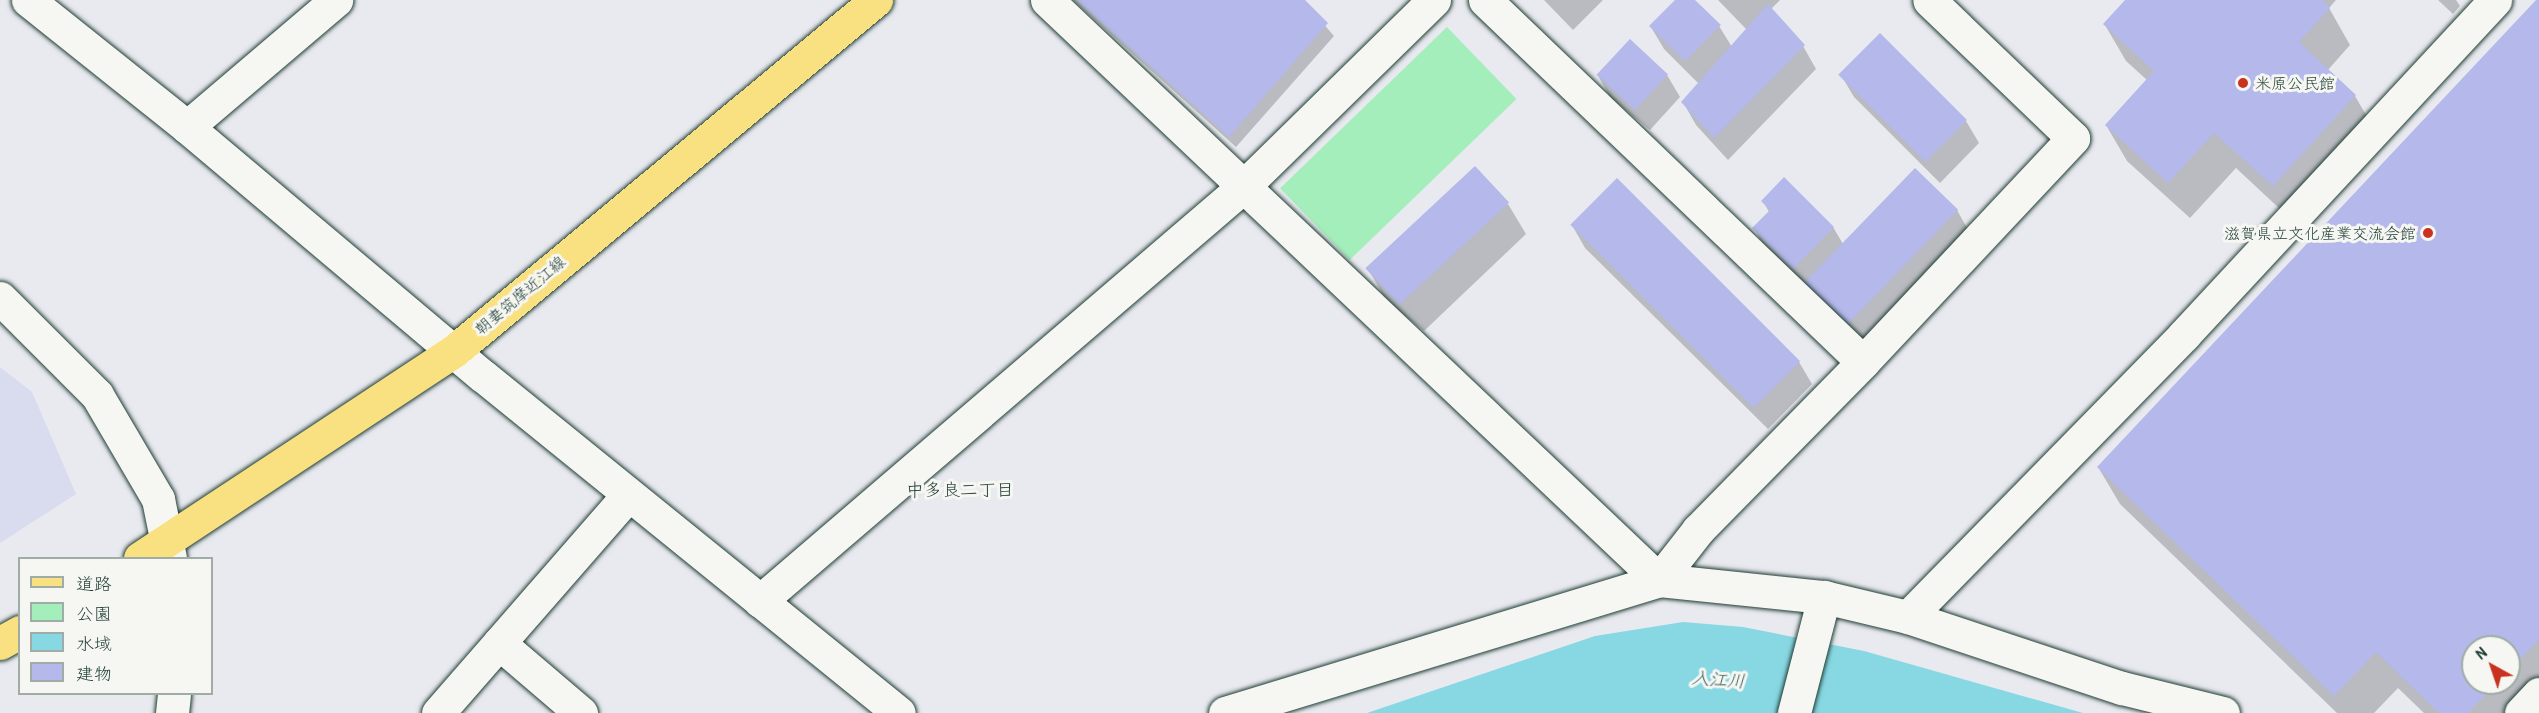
<!DOCTYPE html>
<meta charset="utf-8">
<style>
body{margin:0}
#map{position:relative;width:2539px;height:713px;overflow:hidden;background:#e9eaf0;font-family:"Patrick Hand","Klee One",sans-serif}
div>[style]{position:absolute}
[style*='--x']{left:calc(var(--x)*1px);top:calc(var(--y)*1px);width:calc(var(--w)*1px);rotate:calc(var(--a)*1deg)}
.built>*{inset:0;background:#d9dbee}
.green>*{inset:0;background:#a4eebc;transform-origin:0 0}
.water>*{inset:0;background:#87d8e3}
.shadow>*{inset:0;background:#0003}
.building>*{inset:0;background:#b4b8ea;transform-origin:0 0}
.roads{filter:drop-shadow(0 0 2px #1f3d34) drop-shadow(0 0 2px #1f3d34)}
.minor>*{height:33px;margin:-16.5px;padding:0 16.5px;transform-origin:16.5px;border-radius:16.5px;background:#f6f6f2}
.major>*{height:33px;margin:-16.5px;padding:0 16.5px;transform-origin:16.5px;border-radius:16.5px;background:#f9e181}
.dots>*{width:16px;height:16px;translate:-50% -50%;box-sizing:border-box;border:3px solid #f6f6f2;border-radius:50%}
span{translate:-50% -50%;white-space:nowrap;text-align:center;line-height:1.15;-webkit-text-stroke:6px #f6f6f2;paint-order:stroke}
.poi-label{font-size:16px;color:#1f3d34}
.left{translate:0 -50%;text-align:left}
.right{translate:-100% -50%;text-align:right}
.street-label{font-size:16px;color:#1f3d34}
.neighbourhood-label{font-size:18px;color:#1f3d34}
.water-label{font-size:18px;color:#345c57;font-style:italic}
.legend{position:absolute;left:18px;top:557px;width:195px;height:138px;box-sizing:border-box;background:#f6f6f2;border:2px solid #a0aca6;margin:0;padding:8px 10px;list-style:none;font-size:18px;color:#1f3d34}
.legend li{display:flex;align-items:center;gap:12px;height:30px}
.legend b{width:30px;border:2px solid #a0aca6}
.north{position:absolute;left:2461px;top:635px;width:60px;height:60px;box-sizing:border-box;background:#f6f6f2;border:2px solid #a0aca6;border-radius:50%;rotate:320deg;font-size:16px;font-weight:700;line-height:24px;text-align:center;color:#1f3d34}
.north::after{content:'';display:block;margin:auto;width:21px;height:27px;background:#c8321e;clip-path:polygon(50% 0,100% 100%,50% 72%,0 100%)}
</style>
<div id="map">
<div class="built">
<div style="clip-path:polygon(0 367px,32px 392px,76px 494px,0 543px)"></div>
</div>
<div class="green">
<div style="left:1447px;top:27px;width:100px;height:232px;rotate:46deg"></div>
</div>
<div class="water">
<div style="clip-path:polygon(1683px 622px,1743px 627px,1864px 651px,2083px 713px,1367px 713px,1595px 636px)"></div>
</div>
<div class="shadow">
<div style="clip-path:polygon(1073px 0,1303px 0,1334px 36px,1236px 147px)"></div>
<div style="clip-path:polygon(1544px 0,1603px 0,1573px 30px)"></div>
<div style="clip-path:polygon(1677px 0,1693px 0,1719px 26px,1732px 47px,1747px 30px,1718px 0,1780px 0,1771px 9px,1803px 46px,1816px 69px,1728px 160px,1696px 125px,1683px 102px,1699px 84px,1664px 49px,1651px 27px)"></div>
<div style="clip-path:polygon(2127px 0,2336px 0,2329px 8px,2350px 45px,2327px 71px,2355px 96px,2376px 132px,2294px 222px,2236px 168px,2190px 218px,2127px 161px,2106px 125px,2147px 80px,2126px 61px,2105px 25px)"></div>
<div style="clip-path:polygon(2438px 0,2456px 0,2460px 6px,2453px 14px)"></div>
<div style="clip-path:polygon(evenodd,2539px 0,2539px 698px,2524px 713px,2424px 713px,2398px 688px,2374px 713px,2337px 713px,2120px 504px,2098px 467px,2539px 0,2473px 647px,2509px 647px,2509px 683px,2473px 683px,2473px 647px)"></div>
<div style="clip-path:polygon(1880px 35px,1966px 121px,1979px 143px,1940px 183px,1854px 97px,1841px 75px)"></div>
<div style="clip-path:polygon(1597px 74px,1667px 75px,1680px 97px,1650px 130px,1610px 97px)"></div>
<div style="clip-path:polygon(1763px 201px,1833px 227px,1843px 244px,1957px 210px,1981px 253px,1871px 365px,1767px 251px,1754px 228px,1769px 212px)"></div>
<div style="clip-path:polygon(1508px 204px,1526px 234px,1424px 331px,1386px 300px,1368px 269px)"></div>
<div style="clip-path:polygon(1572px 225px,1799px 362px,1812px 384px,1768px 429px,1585px 248px)"></div>
</div>
<div class="building">
<div style="clip-path:polygon(1077px 0,1305px 0,1328px 23px,1229px 137px)"></div>
<div style="clip-path:polygon(1675px 0,1695px 0,1721px 25px,1685px 61px,1649px 26px)"></div>
<div style="clip-path:polygon(2125px 0,2322px 0,2330px 8px,2299px 42px,2356px 95px,2273px 186px,2214px 133px,2168px 183px,2105px 125px,2154px 71px,2103px 24px)"></div>
<div style="clip-path:polygon(2536px 0,2539px 0,2539px 640px,2509px 671px,2509px 647px,2473px 647px,2473px 683px,2497px 683px,2468px 713px,2439px 713px,2376px 652px,2334px 696px,2097px 467px)"></div>
<div style="clip-path:polygon(1768px 4px,1805px 45px,1714px 138px,1681px 102px)"></div>
<div style="left:1880px;top:33px;width:123px;height:59px;rotate:45deg"></div>
<div style="left:1630px;top:39px;width:52px;height:49px;rotate:43deg"></div>
<div style="left:1475px;top:166px;width:50px;height:150px;rotate:47deg"></div>
<div style="left:1915px;top:168px;width:60px;height:160px;rotate:44deg"></div>
<div style="clip-path:polygon(1784px 177px,1834px 227px,1793px 269px,1752px 228px,1770px 210px,1761px 201px)"></div>
<div style="left:1617px;top:178px;width:259px;height:66px;rotate:45deg"></div>
</div>
<div class="roads">
<div class="minor">
<div style="--x:28;--y:0;--w:203;--a:38.6"></div>
<div style="--x:187;--y:127;--w:387;--a:40.1"></div>
<div style="--x:483;--y:376;--w:535;--a:39.01"></div>
<div style="--x:1047;--y:0;--w:843;--a:43.46"></div>
<div style="--x:1659;--y:580;--w:63;--a:-52"></div>
<div style="--x:1698;--y:530;--w:235;--a:-45.5"></div>
<div style="--x:1863;--y:362;--w:307;--a:-46.8"></div>
<div style="--x:2073;--y:138;--w:199;--a:-136.2"></div>
<div style="--x:1485;--y:0;--w:523;--a:43.76"></div>
<div style="--x:187;--y:127;--w:196;--a:-40.4"></div>
<div style="--x:0;--y:298;--w:137;--a:45"></div>
<div style="--x:97;--y:395;--w:121;--a:59.6"></div>
<div style="--x:158;--y:499;--w:60;--a:78.5"></div>
<div style="--x:760;--y:601;--w:638;--a:-40.61"></div>
<div style="--x:1244;--y:186;--w:266;--a:-44.4"></div>
<div style="--x:1908;--y:617;--w:395;--a:-45.6"></div>
<div style="--x:2184;--y:335;--w:457;--a:-47.1"></div>
<div style="--x:499;--y:643;--w:108;--a:40.5"></div>
<div style="--x:172;--y:713;--w:19;--a:-84"></div>
<div style="--x:438;--y:713;--w:289;--a:-48.9"></div>
<div style="--x:1225;--y:713;--w:454;--a:-17"></div>
<div style="--x:1659;--y:580;--w:166;--a:5.9"></div>
<div style="--x:1824;--y:597;--w:86;--a:13.4"></div>
<div style="--x:1908;--y:617;--w:225;--a:18.4"></div>
<div style="--x:2122;--y:688;--w:104;--a:13.9"></div>
<div style="--x:1794;--y:713;--w:120;--a:-75.5"></div>
<div style="--x:2521;--y:713;--w:26;--a:-47"></div>
</div>
<div class="major">
<div style="--x:140;--y:558;--w:376;--a:-33.4"></div>
<div style="--x:454;--y:351;--w:549;--a:-39.75"></div>
<div style="--x:0;--y:643;--w:23;--a:-29"></div>
</div>
</div>
<div class="dots">
<div style="left:2243px;top:83px;background:#c8321e"></div>
<div style="left:2428px;top:233px;background:#c8321e"></div>
</div>
<div class="poi-label">
<span class="left" style="left:2255px;top:83px">米原公民館</span>
<span class="right" style="left:2416px;top:233px">滋賀県立文化産業交流会館</span>
</div>
<div class="street-label">
<span style="left:520px;top:295px;rotate:-40deg">朝妻筑摩近江線</span>
</div>
<div class="neighbourhood-label">
<span style="left:960px;top:490px">中多良二丁目</span>
</div>
<div class="water-label">
<span style="left:1718px;top:680px;rotate:4deg">入江川</span>
</div>
<ul class="legend">
<li><b style="height:8px;background:#f9e181"></b>道路</li>
<li><b style="height:16px;background:#a4eebc"></b>公園</li>
<li><b style="height:16px;background:#87d8e3"></b>水域</li>
<li><b style="height:16px;background:#b4b8ea"></b>建物</li>
</ul>
<div class="north">N</div>
</div>
